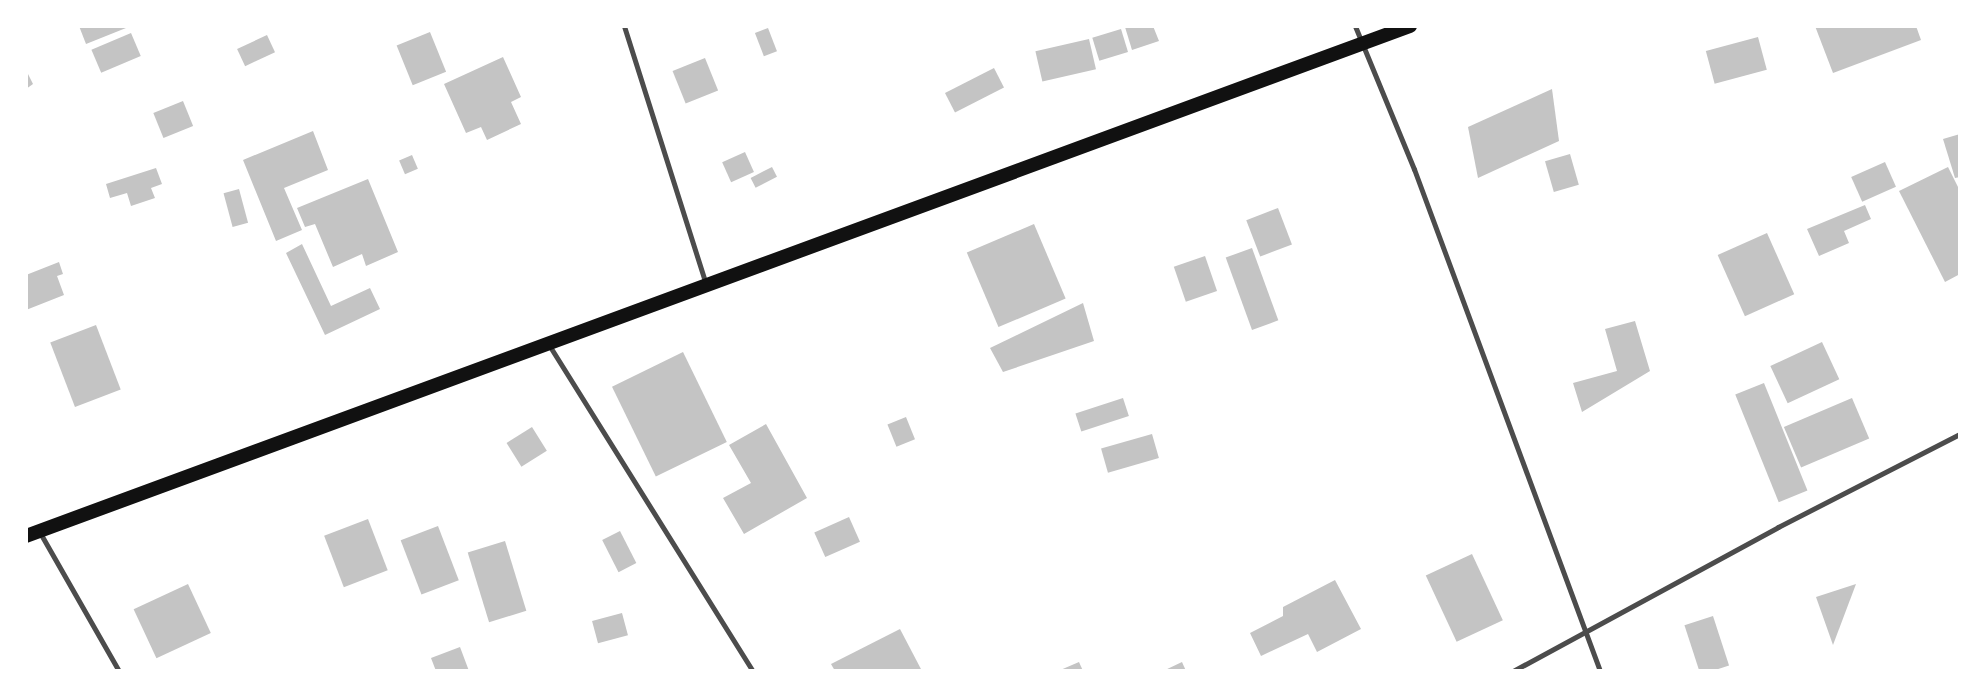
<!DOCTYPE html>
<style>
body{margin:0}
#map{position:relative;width:1986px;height:697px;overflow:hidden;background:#fff;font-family:"Sofia Sans Condensed",sans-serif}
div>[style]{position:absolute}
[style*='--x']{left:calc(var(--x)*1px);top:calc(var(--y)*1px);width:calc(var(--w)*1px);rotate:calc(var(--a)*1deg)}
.building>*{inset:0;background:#c4c4c4;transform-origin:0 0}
.minor>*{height:5px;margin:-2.5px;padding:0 2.5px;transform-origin:2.5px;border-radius:2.5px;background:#4c4c4c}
.trunk>*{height:14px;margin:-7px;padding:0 7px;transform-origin:7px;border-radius:7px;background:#111}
span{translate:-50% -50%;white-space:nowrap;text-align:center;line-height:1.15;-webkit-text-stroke:5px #fff;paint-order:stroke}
.frame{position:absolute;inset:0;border:28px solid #fff;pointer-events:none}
</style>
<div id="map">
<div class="building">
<div style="clip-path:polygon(79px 26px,131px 26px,86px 44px)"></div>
<div style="clip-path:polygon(1153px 26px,1159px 41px,1132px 50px,1125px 27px)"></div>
<div style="clip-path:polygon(1815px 26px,1916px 26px,1921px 40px,1833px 73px)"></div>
<div style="left:768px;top:28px;width:25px;height:14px;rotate:69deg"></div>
<div style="left:1121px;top:29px;width:24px;height:30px;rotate:73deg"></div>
<div style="left:430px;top:32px;width:43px;height:36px;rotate:68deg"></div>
<div style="left:131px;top:33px;width:25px;height:43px;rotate:67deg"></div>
<div style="left:267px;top:35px;width:19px;height:33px;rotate:65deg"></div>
<div style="left:1758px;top:37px;width:34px;height:54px;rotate:75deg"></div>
<div style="left:1089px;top:39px;width:31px;height:55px;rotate:77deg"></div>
<div style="clip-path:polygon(503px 57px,521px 97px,511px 102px,521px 124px,487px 140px,481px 127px,466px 133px,444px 84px)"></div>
<div style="left:705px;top:58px;width:35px;height:35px;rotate:68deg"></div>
<div style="left:994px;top:68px;width:22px;height:55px;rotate:63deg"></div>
<div style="clip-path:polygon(26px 70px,33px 84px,26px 89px)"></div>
<div style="clip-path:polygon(1552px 89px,1559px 141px,1478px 178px,1468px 127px)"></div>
<div style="left:183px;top:101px;width:27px;height:32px;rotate:68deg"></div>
<div style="clip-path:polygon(313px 131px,328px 170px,284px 188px,302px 230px,276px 241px,243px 160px)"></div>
<div style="clip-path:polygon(1960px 134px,1960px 177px,1955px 178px,1943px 139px)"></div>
<div style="left:745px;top:152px;width:22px;height:25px;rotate:66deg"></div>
<div style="left:1570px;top:154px;width:32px;height:26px;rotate:74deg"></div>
<div style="left:412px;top:155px;width:15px;height:14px;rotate:67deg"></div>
<div style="left:1885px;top:162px;width:27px;height:37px;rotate:66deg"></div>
<div style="left:772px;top:167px;width:11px;height:24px;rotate:63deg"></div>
<div style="clip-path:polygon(1948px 167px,1960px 191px,1960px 274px,1945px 282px,1899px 191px)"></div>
<div style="clip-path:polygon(156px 168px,162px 184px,151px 188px,155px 198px,131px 206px,127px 193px,110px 198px,106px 184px)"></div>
<div style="clip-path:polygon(368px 179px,398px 252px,366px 266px,362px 254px,333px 267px,315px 224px,305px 227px,297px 208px)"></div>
<div style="left:239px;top:189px;width:35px;height:16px;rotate:75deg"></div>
<div style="clip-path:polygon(1865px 205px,1871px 219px,1844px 231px,1849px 243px,1819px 256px,1807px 229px)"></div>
<div style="left:1278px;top:208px;width:39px;height:34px;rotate:69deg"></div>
<div style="left:1034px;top:224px;width:81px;height:73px;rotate:67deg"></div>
<div style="left:1767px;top:233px;width:67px;height:54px;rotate:66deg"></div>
<div style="clip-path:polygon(302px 244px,331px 306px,370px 288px,380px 309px,325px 335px,286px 253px)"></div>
<div style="left:1252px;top:248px;width:77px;height:28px;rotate:70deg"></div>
<div style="left:1205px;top:256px;width:37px;height:33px;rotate:71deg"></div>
<div style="clip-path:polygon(59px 262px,63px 274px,57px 276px,64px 295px,26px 310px,26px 275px)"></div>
<div style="clip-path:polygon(1083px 303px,1094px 341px,1003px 372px,990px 348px)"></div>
<div style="clip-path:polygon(1635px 321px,1650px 371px,1582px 412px,1573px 383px,1617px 371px,1605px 329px)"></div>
<div style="left:96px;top:325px;width:69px;height:49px;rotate:69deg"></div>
<div style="left:1822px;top:342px;width:41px;height:57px;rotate:65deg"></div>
<div style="left:683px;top:352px;width:100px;height:79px;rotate:64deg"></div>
<div style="left:1764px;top:383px;width:116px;height:31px;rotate:68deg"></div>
<div style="left:1123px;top:398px;width:19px;height:50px;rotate:72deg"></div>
<div style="left:1852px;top:398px;width:44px;height:74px;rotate:67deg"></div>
<div style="left:906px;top:417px;width:24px;height:20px;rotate:68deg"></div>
<div style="clip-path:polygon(766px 424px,807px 498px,744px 534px,723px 498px,751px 483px,729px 445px)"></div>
<div style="left:532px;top:427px;width:28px;height:30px;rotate:58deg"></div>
<div style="left:1152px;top:434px;width:25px;height:53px;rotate:74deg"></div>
<div style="left:849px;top:517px;width:27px;height:38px;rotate:66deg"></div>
<div style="left:368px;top:519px;width:55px;height:47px;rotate:69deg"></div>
<div style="left:438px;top:526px;width:58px;height:40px;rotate:69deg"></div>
<div style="left:620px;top:531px;width:36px;height:20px;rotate:63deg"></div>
<div style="left:505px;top:541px;width:73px;height:39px;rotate:73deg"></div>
<div style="left:1472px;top:554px;width:73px;height:51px;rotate:65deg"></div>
<div style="clip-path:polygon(1335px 580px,1361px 629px,1317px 652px,1308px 634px,1261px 656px,1250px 633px,1283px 616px,1283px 607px)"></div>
<div style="left:188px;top:584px;width:54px;height:60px;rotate:65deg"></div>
<div style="clip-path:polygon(1856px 584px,1833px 645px,1816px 597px)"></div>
<div style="left:622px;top:613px;width:23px;height:31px;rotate:75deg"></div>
<div style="left:1713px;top:616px;width:52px;height:30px;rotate:72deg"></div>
<div style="clip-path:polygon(900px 629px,922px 671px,835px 671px,831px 664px)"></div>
<div style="clip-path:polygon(460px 647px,469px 671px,436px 671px,431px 658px)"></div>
<div style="clip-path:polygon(1079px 662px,1083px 671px,1058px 671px)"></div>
<div style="clip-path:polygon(1182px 662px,1186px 671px,1163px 671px)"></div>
</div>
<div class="minor">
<div style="--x:624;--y:26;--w:272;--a:72.4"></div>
<div style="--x:1355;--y:26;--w:155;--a:67.6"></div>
<div style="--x:1414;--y:169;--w:535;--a:69.67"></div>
<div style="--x:549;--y:345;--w:385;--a:58"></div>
<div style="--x:39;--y:531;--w:161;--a:60.3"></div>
<div style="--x:1513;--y:671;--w:302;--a:-28.5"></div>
<div style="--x:1778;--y:527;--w:204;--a:-27.1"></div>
</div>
<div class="trunk">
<div style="--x:26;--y:536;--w:1475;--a:-20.23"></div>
</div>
<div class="frame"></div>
</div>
